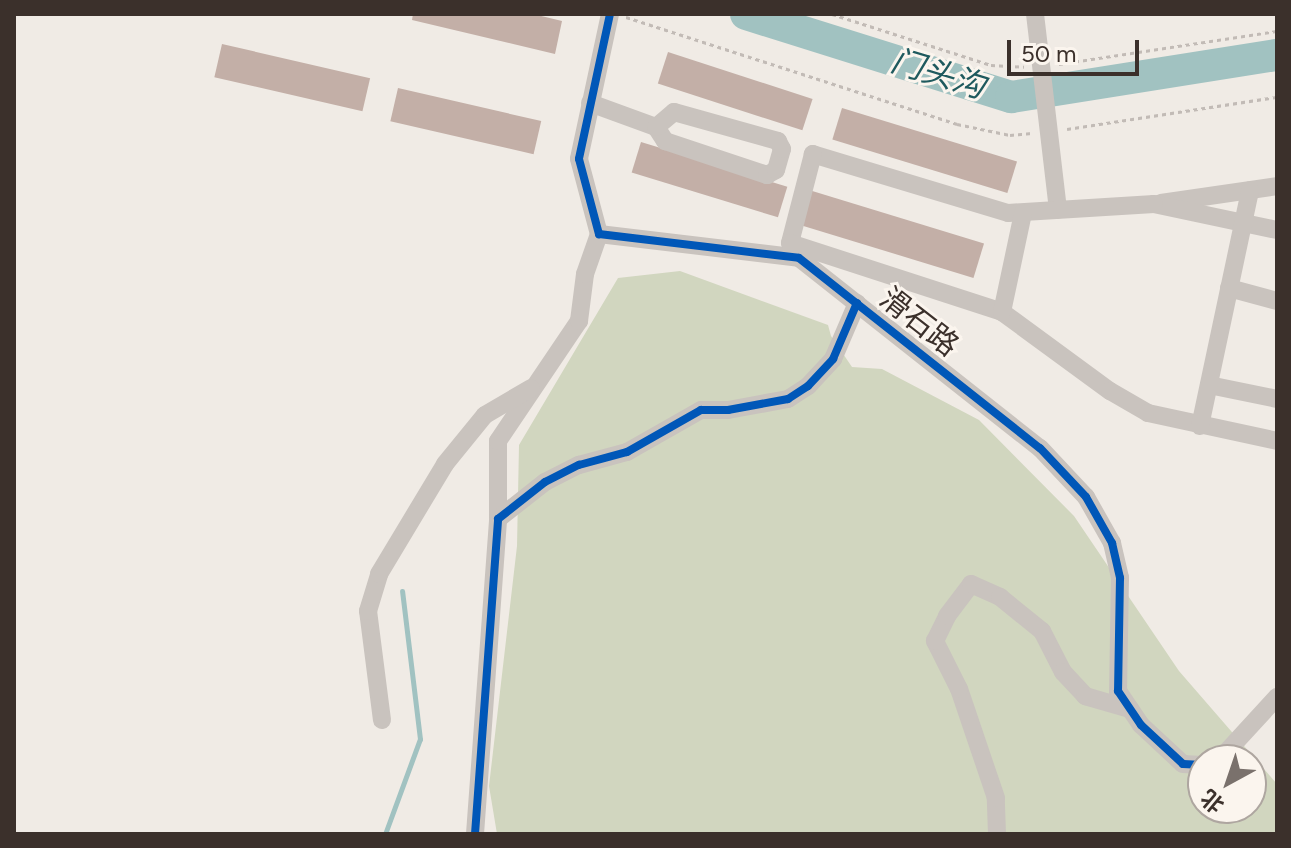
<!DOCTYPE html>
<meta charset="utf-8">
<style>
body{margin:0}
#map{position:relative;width:1291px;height:848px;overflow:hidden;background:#f0ebe5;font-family:Figtree,"Noto Sans SC",sans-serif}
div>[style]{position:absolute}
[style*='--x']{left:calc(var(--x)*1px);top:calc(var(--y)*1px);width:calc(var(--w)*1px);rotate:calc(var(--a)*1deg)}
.green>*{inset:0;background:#d1d6bf}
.stream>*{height:5px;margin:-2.5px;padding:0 2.5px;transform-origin:2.5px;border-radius:2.5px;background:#a1c2c1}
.river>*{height:32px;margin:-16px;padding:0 16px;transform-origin:16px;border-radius:16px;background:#a1c2c1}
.building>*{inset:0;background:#c3afa7;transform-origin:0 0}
.path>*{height:3px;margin-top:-1.5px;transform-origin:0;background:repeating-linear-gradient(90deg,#c2bbb6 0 4px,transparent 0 8px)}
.street>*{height:18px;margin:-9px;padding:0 9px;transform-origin:9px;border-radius:9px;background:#c9c3be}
.cycleway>*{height:8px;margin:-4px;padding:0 4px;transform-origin:4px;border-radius:4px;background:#0057b8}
span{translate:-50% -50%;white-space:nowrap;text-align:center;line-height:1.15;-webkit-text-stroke:6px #fbf5ee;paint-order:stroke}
.street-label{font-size:30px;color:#3b302b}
.water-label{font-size:32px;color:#1f5a5e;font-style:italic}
.frame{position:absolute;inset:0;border:16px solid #3b302b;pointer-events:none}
.north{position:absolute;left:1187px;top:744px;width:80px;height:80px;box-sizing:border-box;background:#fbf5ee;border:2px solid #aea6a0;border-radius:50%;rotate:220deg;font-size:22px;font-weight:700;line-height:32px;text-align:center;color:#3b302b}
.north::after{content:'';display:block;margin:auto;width:28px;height:36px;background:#7a716c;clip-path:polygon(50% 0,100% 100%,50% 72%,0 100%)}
.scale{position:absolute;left:1007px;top:40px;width:132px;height:36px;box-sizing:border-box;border:4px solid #3b302b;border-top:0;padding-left:10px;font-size:24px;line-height:28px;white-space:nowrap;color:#3b302b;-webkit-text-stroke:6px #fbf5ee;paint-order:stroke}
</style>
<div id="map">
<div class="green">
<div style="clip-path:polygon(evenodd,680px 271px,828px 325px,831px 336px,852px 367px,882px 369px,979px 420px,1074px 516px,1179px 671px,1277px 784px,1277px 834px,497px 834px,489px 786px,517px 546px,519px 445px,618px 278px,680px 271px,1203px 760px,1251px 760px,1251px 808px,1203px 808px,1203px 760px)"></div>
</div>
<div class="stream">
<div style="--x:385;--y:834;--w:101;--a:-69.8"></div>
<div style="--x:420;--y:739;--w:149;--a:-96.9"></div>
</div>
<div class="river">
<div style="--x:746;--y:14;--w:278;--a:17.4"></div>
<div style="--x:1011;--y:97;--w:269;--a:-9"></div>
</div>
<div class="building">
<div style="clip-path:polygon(413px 14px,533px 14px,562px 21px,555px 54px,412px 20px)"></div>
<div style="left:222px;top:44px;width:152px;height:34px;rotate:13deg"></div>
<div style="left:668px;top:52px;width:152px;height:33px;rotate:18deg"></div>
<div style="left:398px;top:88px;width:147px;height:34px;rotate:13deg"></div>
<div style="left:842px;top:108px;width:183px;height:33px;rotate:17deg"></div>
<div style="left:641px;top:142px;width:153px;height:32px;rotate:17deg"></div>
<div style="left:809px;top:190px;width:183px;height:36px;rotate:17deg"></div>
</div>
<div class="path">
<div style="--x:832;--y:14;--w:167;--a:17.8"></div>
<div style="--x:991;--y:65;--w:33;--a:3"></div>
<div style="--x:626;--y:17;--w:348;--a:17.9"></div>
<div style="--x:957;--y:124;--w:54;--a:11.7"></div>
<div style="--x:1010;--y:135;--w:22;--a:-5"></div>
<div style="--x:1059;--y:64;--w:220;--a:-8.6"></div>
<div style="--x:1067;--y:129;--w:212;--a:-8.7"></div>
</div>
<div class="street">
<div style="--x:610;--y:14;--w:148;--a:102.1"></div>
<div style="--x:579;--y:159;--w:78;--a:75.1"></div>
<div style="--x:599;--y:234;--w:201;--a:6.8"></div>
<div style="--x:799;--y:258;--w:307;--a:38.3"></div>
<div style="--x:1040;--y:448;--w:67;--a:46.8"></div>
<div style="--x:1086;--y:497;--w:53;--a:60.5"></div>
<div style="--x:1112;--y:543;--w:36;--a:77"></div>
<div style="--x:1120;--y:578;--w:113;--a:91"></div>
<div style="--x:1118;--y:691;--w:41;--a:55.9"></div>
<div style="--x:1141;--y:725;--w:57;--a:42.9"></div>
<div style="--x:1183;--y:764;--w:20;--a:3"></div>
<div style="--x:1035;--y:14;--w:197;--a:83.3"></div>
<div style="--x:590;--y:103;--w:70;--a:20"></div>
<div style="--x:656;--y:127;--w:17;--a:57"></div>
<div style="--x:665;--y:141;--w:108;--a:18.4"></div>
<div style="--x:767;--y:175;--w:10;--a:-29"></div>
<div style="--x:776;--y:170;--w:22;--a:-74"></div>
<div style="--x:782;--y:149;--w:9;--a:-117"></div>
<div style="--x:778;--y:141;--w:108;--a:-164.4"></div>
<div style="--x:674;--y:112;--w:23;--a:140"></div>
<div style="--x:1161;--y:203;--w:117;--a:-8.3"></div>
<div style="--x:1277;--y:230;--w:126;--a:-168.1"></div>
<div style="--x:1154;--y:204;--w:146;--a:176.5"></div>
<div style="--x:1008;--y:213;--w:204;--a:-163.2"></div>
<div style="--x:813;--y:154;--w:92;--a:104.5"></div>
<div style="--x:790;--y:243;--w:223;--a:18"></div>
<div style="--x:1002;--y:312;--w:134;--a:36.2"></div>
<div style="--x:1110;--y:391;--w:44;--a:30.1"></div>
<div style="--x:1148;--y:413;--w:132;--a:12.2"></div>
<div style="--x:1229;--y:288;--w:50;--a:15.2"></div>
<div style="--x:1002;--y:312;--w:101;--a:-78"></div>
<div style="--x:1209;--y:385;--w:69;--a:11.6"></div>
<div style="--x:1200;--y:426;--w:241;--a:-78"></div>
<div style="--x:498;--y:519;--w:78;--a:-90"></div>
<div style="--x:498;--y:441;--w:145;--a:-56"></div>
<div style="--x:579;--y:321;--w:47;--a:-82.7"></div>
<div style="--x:585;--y:274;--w:42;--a:-70.7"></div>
<div style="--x:382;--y:720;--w:110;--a:-97.3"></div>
<div style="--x:368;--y:611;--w:39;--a:-73"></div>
<div style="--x:379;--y:574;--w:128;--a:-59"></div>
<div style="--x:445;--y:464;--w:63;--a:-50.8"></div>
<div style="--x:485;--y:415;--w:53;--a:-30.4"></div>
<div style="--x:1219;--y:760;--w:86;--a:-47.4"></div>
<div style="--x:475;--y:834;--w:316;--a:-85.8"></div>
<div style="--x:498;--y:519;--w:60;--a:-38.2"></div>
<div style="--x:545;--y:482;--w:38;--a:-27"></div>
<div style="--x:579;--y:465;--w:50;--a:-15.2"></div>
<div style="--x:627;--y:452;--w:85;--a:-29.6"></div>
<div style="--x:701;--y:410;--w:27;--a:0"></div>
<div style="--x:728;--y:410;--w:61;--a:-10.4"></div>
<div style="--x:788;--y:399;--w:24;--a:-33"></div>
<div style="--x:808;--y:386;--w:37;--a:-47"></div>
<div style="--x:833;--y:359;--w:61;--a:-66.8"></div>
<div style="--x:997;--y:834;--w:36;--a:-92"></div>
<div style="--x:996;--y:798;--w:115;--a:-108.7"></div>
<div style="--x:959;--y:689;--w:54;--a:-116.6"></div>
<div style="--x:935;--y:641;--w:28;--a:-64"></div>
<div style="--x:947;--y:616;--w:40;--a:-53"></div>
<div style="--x:971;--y:584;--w:32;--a:24"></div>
<div style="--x:1000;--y:597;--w:54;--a:39"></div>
<div style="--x:1042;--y:631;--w:46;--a:62.9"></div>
<div style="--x:1063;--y:672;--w:33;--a:47"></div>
<div style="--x:1085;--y:696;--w:47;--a:16.1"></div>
</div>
<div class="cycleway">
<div style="--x:610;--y:14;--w:148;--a:102.1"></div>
<div style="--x:579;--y:159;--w:78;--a:75.1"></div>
<div style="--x:599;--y:234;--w:201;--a:6.8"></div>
<div style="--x:799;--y:258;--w:307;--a:38.3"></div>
<div style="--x:1040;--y:448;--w:67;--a:46.8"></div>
<div style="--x:1086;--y:497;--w:53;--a:60.5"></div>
<div style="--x:1112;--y:543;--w:36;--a:77"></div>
<div style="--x:1120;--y:578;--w:113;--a:91"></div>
<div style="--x:1118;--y:691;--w:41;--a:55.9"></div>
<div style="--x:1141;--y:725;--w:57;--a:42.9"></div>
<div style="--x:1183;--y:764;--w:20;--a:3"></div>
<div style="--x:475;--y:834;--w:316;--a:-85.8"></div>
<div style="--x:498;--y:519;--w:60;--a:-38.2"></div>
<div style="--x:545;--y:482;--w:38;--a:-27"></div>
<div style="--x:579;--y:465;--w:50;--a:-15.2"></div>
<div style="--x:627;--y:452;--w:85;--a:-29.6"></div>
<div style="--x:701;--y:410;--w:27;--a:0"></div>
<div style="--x:728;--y:410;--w:61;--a:-10.4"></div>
<div style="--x:788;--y:399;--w:24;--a:-33"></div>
<div style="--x:808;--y:386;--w:37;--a:-47"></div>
<div style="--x:833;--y:359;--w:61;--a:-66.8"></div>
</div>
<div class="street-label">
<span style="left:919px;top:322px;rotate:38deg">滑石路</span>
</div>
<div class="water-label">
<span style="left:938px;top:74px;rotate:17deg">门头沟</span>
</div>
<div class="frame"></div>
<div class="north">北</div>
<div class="scale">50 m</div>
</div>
